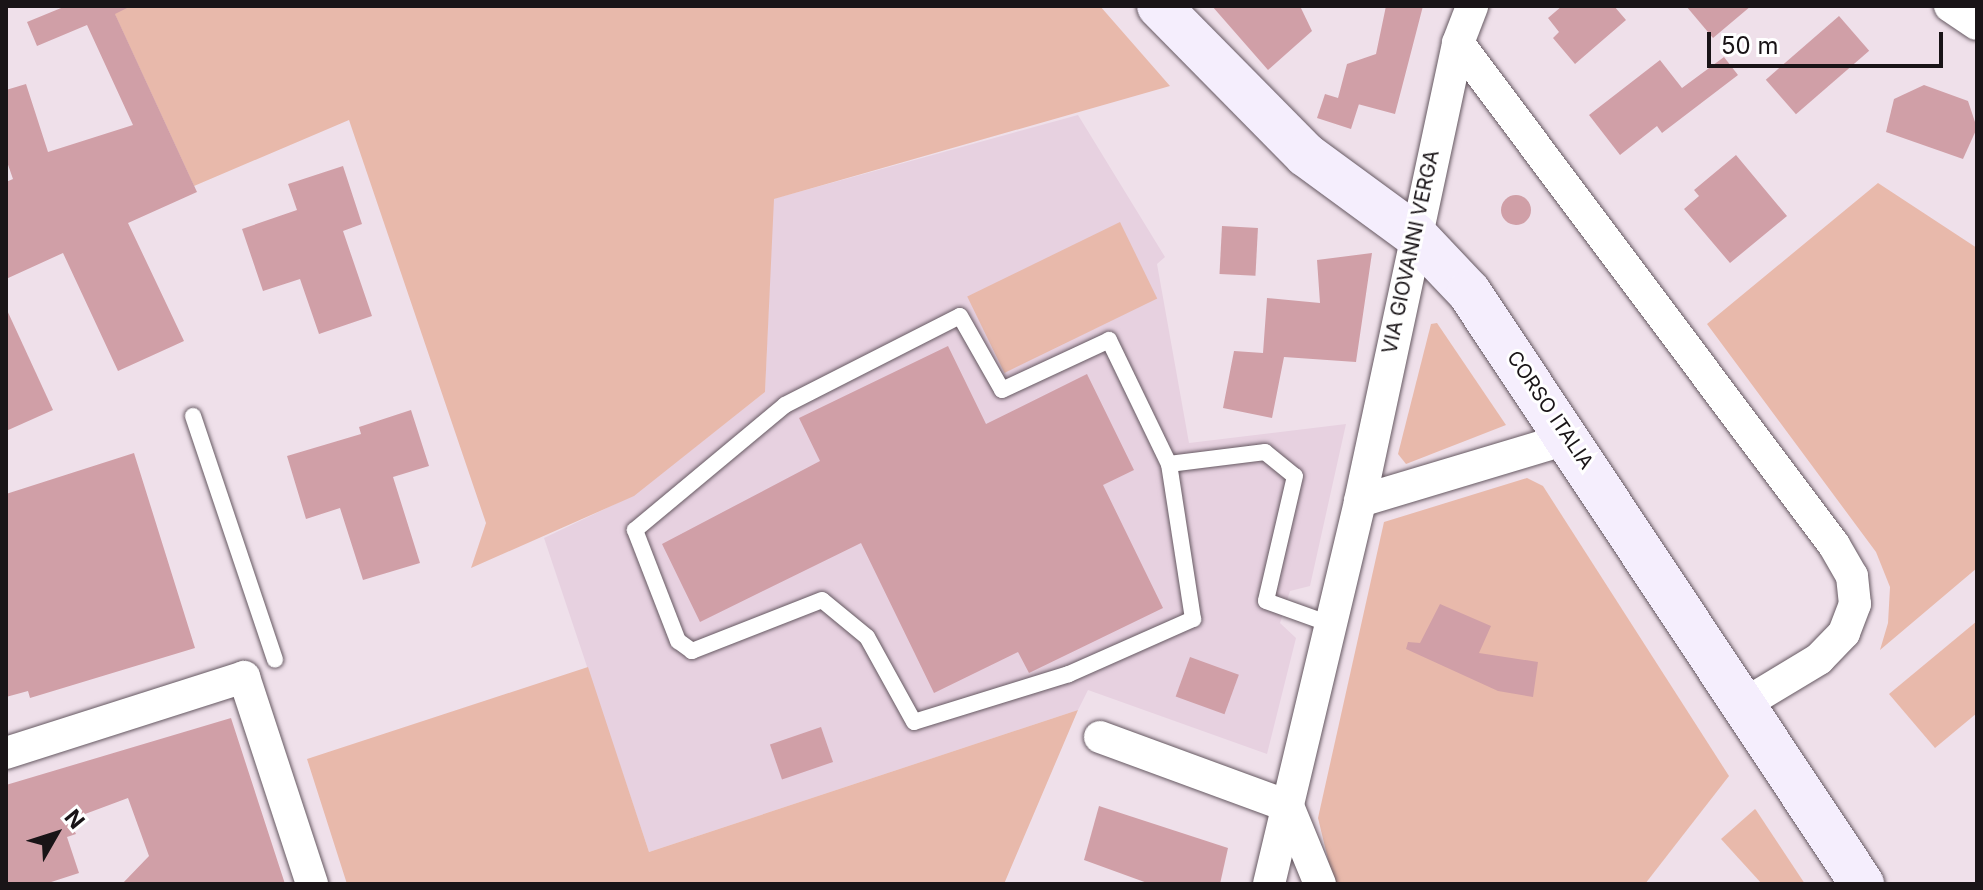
<!DOCTYPE html>
<style>
body{margin:0}
#map{position:relative;width:1983px;height:890px;overflow:hidden;background:#efe0ea;font-family:Inter,sans-serif}
div>[style]{position:absolute}
[style*='--x']{left:calc(var(--x)*1px);top:calc(var(--y)*1px);width:calc(var(--w)*1px);rotate:calc(var(--a)*1deg)}
.built>*{inset:0;background:#e7d1e0}
.green>*{inset:0;background:#e8b9ab;transform-origin:0 0}
.building>*{inset:0;background:#d09fa7;transform-origin:0 0}
.round{border-radius:50%}
.roads{filter:drop-shadow(0 0 2px #665962) drop-shadow(0 0 2px #665962)}
.lane>*{height:16px;margin:-8px;padding:0 8px;transform-origin:8px;border-radius:8px;background:#fff}
.street>*{height:32px;margin:-16px;padding:0 16px;transform-origin:16px;border-radius:16px;background:#fff}
.secondary>*{height:44px;margin:-22px;padding:0 22px;transform-origin:22px;border-radius:22px;background:#f5eefd}
span{translate:-50% -50%;white-space:nowrap;text-align:center;line-height:1.15;-webkit-text-stroke:6px #fff;paint-order:stroke}
.street-label{font-size:20px;color:#191417}
.frame{position:absolute;inset:0;border:8px solid #191417;pointer-events:none}
.north{position:absolute;left:16px;top:794px;width:80px;height:80px;-webkit-text-stroke:6px #fff;paint-order:stroke;rotate:51deg;font-size:22px;font-weight:700;line-height:32px;text-align:center;color:#191417}
.north::after{content:'';display:block;margin:auto;width:28px;height:36px;background:#191417;clip-path:polygon(50% 0,100% 100%,50% 72%,0 100%)}
.scale{position:absolute;left:1707px;top:32px;width:236px;height:36px;box-sizing:border-box;border:4px solid #191417;border-top:0;padding-left:10px;font-size:24px;line-height:28px;white-space:nowrap;color:#191417;-webkit-text-stroke:6px #fff;paint-order:stroke}
</style>
<div id="map">
<div class="built">
<div style="clip-path:polygon(1078px 115px,1165px 257px,1157px 264px,1189px 443px,1346px 424px,1310px 586px,1290px 591px,1280px 623px,1296px 638px,1267px 754px,1088px 690px,1078px 710px,649px 852px,544px 538px,634px 495px,765px 392px,773px 199px)"></div>
</div>
<div class="green">
<div style="clip-path:polygon(111px 6px,1100px 6px,1170px 86px,774px 199px,765px 392px,634px 496px,471px 568px,486px 523px,349px 120px,194px 186px)"></div>
<div style="clip-path:polygon(1878px 183px,1977px 248px,1977px 568px,1880px 650px,1888px 623px,1890px 587px,1876px 552px,1707px 324px)"></div>
<div style="left:1120px;top:222px;width:85px;height:170px;rotate:64deg"></div>
<div style="clip-path:polygon(1437px 323px,1506px 425px,1406px 464px,1398px 454px,1431px 324px)"></div>
<div style="clip-path:polygon(1527px 478px,1543px 486px,1729px 776px,1645px 884px,1334px 884px,1318px 818px,1384px 522px)"></div>
<div style="clip-path:polygon(1977px 621px,1977px 713px,1935px 748px,1889px 694px)"></div>
<div style="clip-path:polygon(588px 667px,649px 852px,1078px 710px,1004px 884px,347px 884px,307px 759px)"></div>
<div style="clip-path:polygon(1755px 809px,1756px 810px,1805px 884px,1762px 884px,1721px 839px)"></div>
</div>
<div class="building">
<div style="clip-path:polygon(66px 6px,131px 6px,115px 14px,197px 192px,128px 223px,184px 341px,118px 371px,63px 253px,6px 279px,6px 182px,13px 179px,6px 159px,6px 90px,26px 84px,48px 152px,133px 125px,87px 25px,37px 46px,27px 22px)"></div>
<div style="clip-path:polygon(1212px 6px,1300px 6px,1312px 31px,1268px 70px)"></div>
<div style="clip-path:polygon(1386px 6px,1423px 6px,1395px 114px,1354px 103px,1359px 104px,1351px 129px,1317px 118px,1325px 94px,1338px 98px,1347px 64px,1376px 54px)"></div>
<div style="clip-path:polygon(1562px 6px,1614px 6px,1626px 20px,1575px 64px,1553px 38px,1559px 32px,1548px 18px)"></div>
<div style="clip-path:polygon(1686px 6px,1751px 6px,1713px 38px)"></div>
<div style="left:1839px;top:16px;width:46px;height:97px;rotate:49deg"></div>
<div style="clip-path:polygon(1724px 57px,1738px 75px,1662px 133px,1657px 126px,1620px 155px,1589px 115px,1660px 60px,1682px 88px)"></div>
<div style="clip-path:polygon(1924px 85px,1968px 101px,1977px 128px,1963px 159px,1886px 132px,1894px 99px)"></div>
<div style="clip-path:polygon(1736px 155px,1787px 216px,1730px 263px,1684px 209px,1699px 196px,1694px 190px)"></div>
<div style="clip-path:polygon(343px 166px,362px 224px,343px 231px,372px 316px,319px 334px,300px 279px,263px 291px,242px 229px,297px 210px,288px 184px)"></div>
<div class="round" style="left:1501px;top:195px;width:30px;height:30px"></div>
<div style="left:1222px;top:226px;width:36px;height:48px;rotate:3deg"></div>
<div style="clip-path:polygon(1372px 253px,1356px 362px,1284px 357px,1272px 418px,1223px 408px,1234px 351px,1263px 353px,1267px 298px,1320px 303px,1317px 260px)"></div>
<div style="clip-path:polygon(6px 308px,53px 410px,6px 431px)"></div>
<div style="clip-path:polygon(948px 346px,986px 424px,1087px 374px,1134px 470px,1103px 485px,1163px 608px,1029px 673px,1018px 652px,934px 693px,861px 543px,700px 622px,662px 544px,820px 461px,799px 418px)"></div>
<div style="clip-path:polygon(411px 410px,429px 466px,393px 477px,420px 563px,363px 580px,340px 508px,306px 519px,287px 456px,361px 434px,359px 427px)"></div>
<div style="clip-path:polygon(134px 453px,195px 648px,30px 698px,28px 691px,6px 697px,6px 494px)"></div>
<div style="clip-path:polygon(1440px 604px,1491px 626px,1479px 653px,1538px 662px,1533px 697px,1498px 691px,1406px 649px,1408px 642px,1420px 643px)"></div>
<div style="left:1190px;top:657px;width:52px;height:42px;rotate:20deg"></div>
<div style="clip-path:polygon(231px 718px,285px 884px,122px 884px,149px 856px,128px 798px,69px 820px,76px 834px,67px 837px,79px 873px,45px 884px,6px 882px,6px 785px)"></div>
<div style="left:821px;top:727px;width:37px;height:54px;rotate:71deg"></div>
<div style="clip-path:polygon(1099px 806px,1228px 848px,1220px 884px,1150px 884px,1084px 860px)"></div>
</div>
<div class="roads">
<div class="lane">
<div style="--x:193;--y:416;--w:257;--a:71.4"></div>
<div style="--x:1169;--y:464;--w:157;--a:81.2"></div>
<div style="--x:1193;--y:619;--w:136;--a:156.1"></div>
<div style="--x:1069;--y:674;--w:162;--a:162.8"></div>
<div style="--x:914;--y:722;--w:97;--a:-118.9"></div>
<div style="--x:867;--y:637;--w:58;--a:-140.6"></div>
<div style="--x:822;--y:600;--w:140;--a:158.6"></div>
<div style="--x:692;--y:651;--w:17;--a:-144"></div>
<div style="--x:678;--y:641;--w:119;--a:-111.2"></div>
<div style="--x:635;--y:530;--w:195;--a:-39.8"></div>
<div style="--x:785;--y:405;--w:196;--a:-27"></div>
<div style="--x:960;--y:316;--w:85;--a:60.4"></div>
<div style="--x:1002;--y:390;--w:118;--a:-25"></div>
<div style="--x:1109;--y:340;--w:138;--a:64.2"></div>
<div style="--x:1169;--y:464;--w:97;--a:-7.1"></div>
<div style="--x:1265;--y:452;--w:38;--a:39"></div>
<div style="--x:1295;--y:476;--w:128;--a:103.1"></div>
<div style="--x:1266;--y:601;--w:68;--a:19.8"></div>
</div>
<div class="street">
<div style="--x:1950;--y:6;--w:32;--a:34"></div>
<div style="--x:1458;--y:43;--w:627;--a:53.17"></div>
<div style="--x:1834;--y:545;--w:36;--a:60"></div>
<div style="--x:1852;--y:576;--w:28;--a:84"></div>
<div style="--x:1855;--y:604;--w:31;--a:111"></div>
<div style="--x:1844;--y:633;--w:36;--a:134"></div>
<div style="--x:1819;--y:659;--w:85;--a:148.9"></div>
<div style="--x:1360;--y:501;--w:219;--a:-16.7"></div>
<div style="--x:1100;--y:737;--w:200;--a:20.2"></div>
<div style="--x:1288;--y:806;--w:84;--a:67.7"></div>
<div style="--x:6;--y:753;--w:250;--a:-17.7"></div>
<div style="--x:244;--y:677;--w:218;--a:71.8"></div>
<div style="--x:1269;--y:884;--w:394;--a:-76.6"></div>
<div style="--x:1360;--y:501;--w:468;--a:-77.9"></div>
<div style="--x:1458;--y:43;--w:40;--a:-69"></div>
</div>
<div class="secondary">
<div style="--x:1159;--y:6;--w:209;--a:45.4"></div>
<div style="--x:1306;--y:155;--w:134;--a:36.2"></div>
<div style="--x:1414;--y:234;--w:80;--a:46.5"></div>
<div style="--x:1469;--y:292;--w:711;--a:56.42"></div>
</div>
</div>
<div class="street-label">
<span style="left:1411px;top:252px;rotate:-78deg">VIA GIOVANNI VERGA</span>
<span style="left:1550px;top:410px;rotate:56deg">CORSO ITALIA</span>
</div>
<div class="frame"></div>
<div class="north">N</div>
<div class="scale">50 m</div>
</div>
